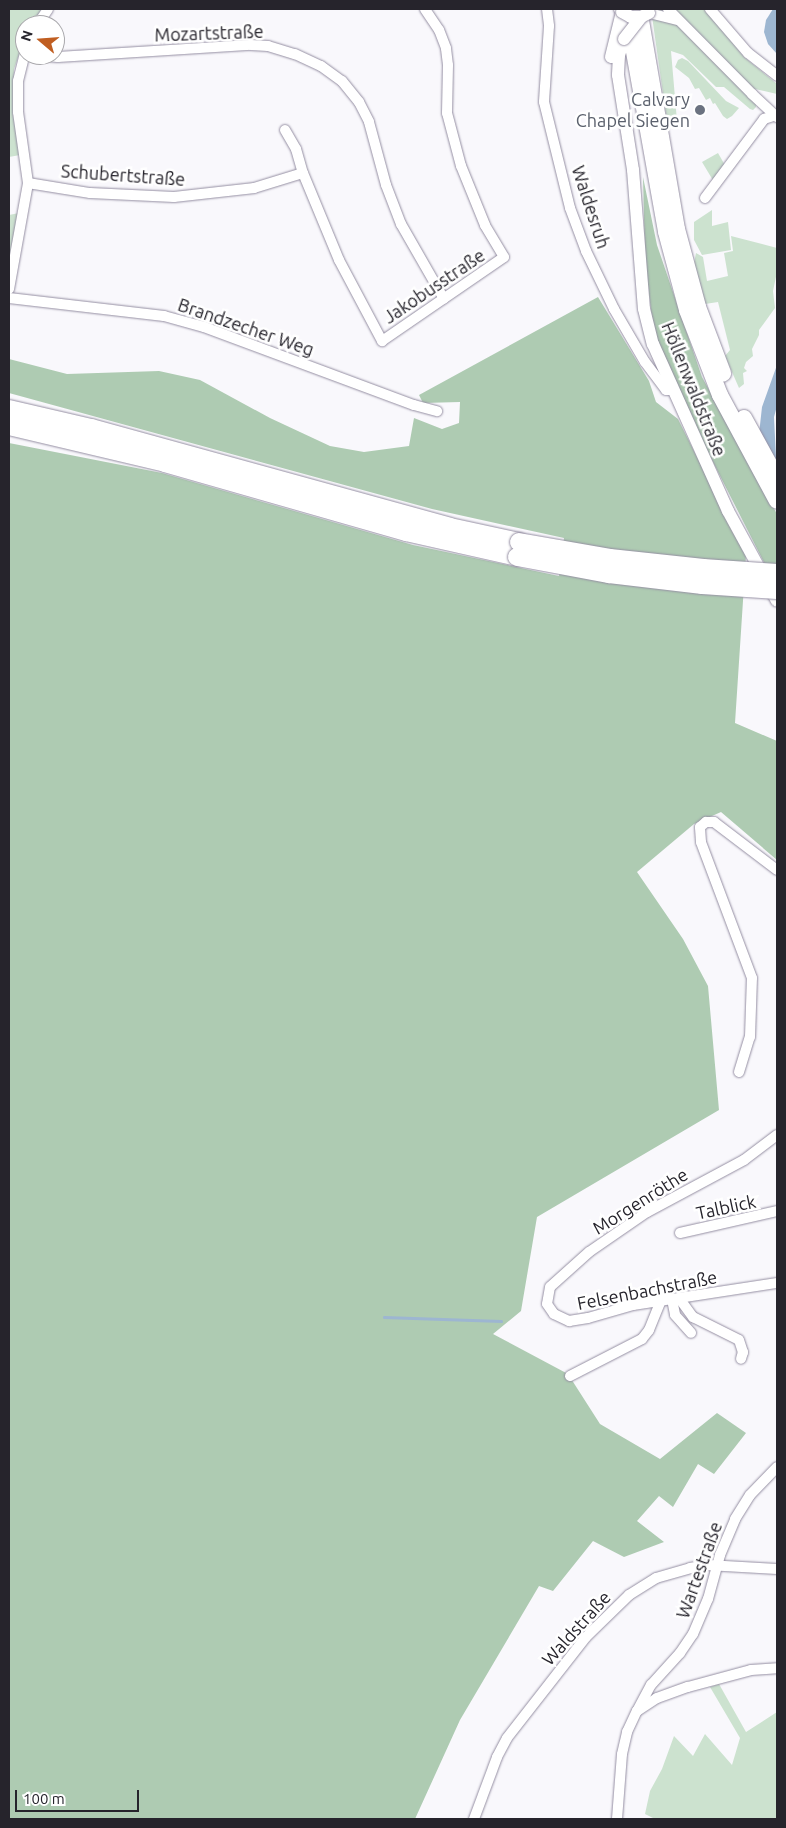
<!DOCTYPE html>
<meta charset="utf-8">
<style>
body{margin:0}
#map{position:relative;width:786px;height:1828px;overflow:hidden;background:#f9f8fc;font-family:Ubuntu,sans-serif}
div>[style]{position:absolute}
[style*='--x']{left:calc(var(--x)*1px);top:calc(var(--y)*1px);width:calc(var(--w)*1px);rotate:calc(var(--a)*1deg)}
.green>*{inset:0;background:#cce2cf}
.forest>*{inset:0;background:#aecbb2}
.water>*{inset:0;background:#9db6d1}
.stream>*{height:2.5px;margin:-1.25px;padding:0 1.25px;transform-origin:1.25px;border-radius:1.25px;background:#9db6d1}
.roads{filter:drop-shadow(0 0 1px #948ea2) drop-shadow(0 0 1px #948ea2)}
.minor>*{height:10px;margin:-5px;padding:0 5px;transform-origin:5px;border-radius:5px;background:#fff}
.tertiary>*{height:12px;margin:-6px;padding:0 6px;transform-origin:6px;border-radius:6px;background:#fff}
.trunk>*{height:16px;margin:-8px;padding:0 8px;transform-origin:8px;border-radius:8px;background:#fff}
.motorway>*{height:18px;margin:-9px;padding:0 9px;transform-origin:9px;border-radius:9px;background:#fff}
.bridges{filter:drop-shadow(0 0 1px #948ea2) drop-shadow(0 0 1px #948ea2)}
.tertiary-bridge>*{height:12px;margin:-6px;padding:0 6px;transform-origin:6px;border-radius:6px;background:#fff}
.motorway-bridge>*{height:18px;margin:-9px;padding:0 9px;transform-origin:9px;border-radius:9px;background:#fff}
.dots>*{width:14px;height:14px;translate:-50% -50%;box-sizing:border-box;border:2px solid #fff;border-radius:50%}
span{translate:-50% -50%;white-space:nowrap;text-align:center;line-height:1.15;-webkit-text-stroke:5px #fff;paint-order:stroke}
.street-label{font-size:18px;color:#26242c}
.worship-label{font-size:18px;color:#5b616d}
.right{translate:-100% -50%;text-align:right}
.frame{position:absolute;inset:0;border:10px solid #26242c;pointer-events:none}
.north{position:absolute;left:15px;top:15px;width:50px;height:50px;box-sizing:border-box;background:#fff;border:1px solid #a8a7ab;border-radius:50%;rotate:288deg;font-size:14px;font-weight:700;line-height:20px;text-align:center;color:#26242c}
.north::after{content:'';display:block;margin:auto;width:18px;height:22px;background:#c05e21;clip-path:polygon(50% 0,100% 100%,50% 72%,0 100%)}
.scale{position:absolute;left:15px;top:1790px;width:124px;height:22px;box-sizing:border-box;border:2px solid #26242c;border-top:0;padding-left:6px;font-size:15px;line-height:18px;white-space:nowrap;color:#26242c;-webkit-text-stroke:4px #fff;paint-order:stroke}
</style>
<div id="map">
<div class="green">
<div style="clip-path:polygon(9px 9px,42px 9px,31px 25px,25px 25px,25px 38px,14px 69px,13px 114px,20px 155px,9px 157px)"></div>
<div style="clip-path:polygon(651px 9px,706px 9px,744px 57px,777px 84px,777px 94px,755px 89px,756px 107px,753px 110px,750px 109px,724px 87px,716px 87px,683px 55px,671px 51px,677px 121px,667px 122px)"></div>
<div style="clip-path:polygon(682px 58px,688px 61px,726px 101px,739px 108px,732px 116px,727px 119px,723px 116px,715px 103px,713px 104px,710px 98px,706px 100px,699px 88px,695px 89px,689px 78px,675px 67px,678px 60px)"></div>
<div style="clip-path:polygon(718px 153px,726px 167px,714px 182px,702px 162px)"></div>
<div style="clip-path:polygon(712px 210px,712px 226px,728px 222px,731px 250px,702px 255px,694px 240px,694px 222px)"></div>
<div style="clip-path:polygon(19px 213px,9px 267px,9px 215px)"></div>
<div style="clip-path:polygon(731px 236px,777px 248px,777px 272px,773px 291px,775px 308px,759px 330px,759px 335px,752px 349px,753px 356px,746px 362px,744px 368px,747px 371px,743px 373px,744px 384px,739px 388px,725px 356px,730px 350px,718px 302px,705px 304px,694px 263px,696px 253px,703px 257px,707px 281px,728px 276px,724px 253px,733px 251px)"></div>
<div style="clip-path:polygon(719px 1684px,746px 1732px,777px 1712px,777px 1819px,655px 1819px,645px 1814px,650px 1791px,662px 1769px,674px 1736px,693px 1756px,705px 1734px,732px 1765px,740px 1738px,710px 1687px)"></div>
</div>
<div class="forest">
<div style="clip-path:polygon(643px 177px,657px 245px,702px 377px,777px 514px,777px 588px,684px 405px,654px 336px,645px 260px)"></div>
<div style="clip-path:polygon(598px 297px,649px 381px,656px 402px,678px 419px,746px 555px,735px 723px,777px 741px,777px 860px,721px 812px,694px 824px,637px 872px,683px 939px,708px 986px,719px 1110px,537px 1217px,521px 1311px,493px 1334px,568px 1374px,600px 1424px,660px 1459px,717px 1413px,746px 1433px,714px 1474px,698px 1464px,673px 1507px,659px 1496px,637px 1521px,664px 1542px,624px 1557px,593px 1541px,553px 1591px,539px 1586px,460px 1720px,415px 1819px,9px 1819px,9px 443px,162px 473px,413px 545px,559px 576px,564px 538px,432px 509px,9px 393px,9px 359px,67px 374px,159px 371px,200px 380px,270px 418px,330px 446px,364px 452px,409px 446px,414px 418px,442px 429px,459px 423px,460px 402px,423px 403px,419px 395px)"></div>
</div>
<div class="water">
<div style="clip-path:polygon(773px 9px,777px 9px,777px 54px,768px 44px,764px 32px,766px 20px)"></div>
<div style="clip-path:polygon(777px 365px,777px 406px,774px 417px,777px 478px,758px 443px,762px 407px)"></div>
</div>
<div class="stream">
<div style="--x:384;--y:1317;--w:117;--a:2"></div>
</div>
<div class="roads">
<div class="minor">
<div style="--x:547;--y:9;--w:17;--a:83"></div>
<div style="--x:549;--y:26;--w:76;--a:93.8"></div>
<div style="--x:544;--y:102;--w:109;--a:76.2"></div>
<div style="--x:570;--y:208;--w:46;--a:69.6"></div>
<div style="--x:586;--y:251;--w:64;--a:64.2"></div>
<div style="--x:614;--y:309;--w:61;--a:59.7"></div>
<div style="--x:645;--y:362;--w:35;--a:53"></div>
<div style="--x:666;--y:390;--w:7;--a:0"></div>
<div style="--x:668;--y:9;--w:120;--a:45.3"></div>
<div style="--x:752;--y:94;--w:34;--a:43"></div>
<div style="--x:710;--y:9;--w:58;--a:49.2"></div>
<div style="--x:748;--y:53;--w:37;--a:38"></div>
<div style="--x:649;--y:13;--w:29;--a:14"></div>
<div style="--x:37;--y:25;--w:19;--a:-55"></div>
<div style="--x:36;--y:55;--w:22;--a:5"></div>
<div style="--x:58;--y:57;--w:193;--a:-3.6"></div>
<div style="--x:251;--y:45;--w:17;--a:3"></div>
<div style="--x:268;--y:46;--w:28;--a:17"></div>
<div style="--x:295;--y:54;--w:29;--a:25"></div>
<div style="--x:321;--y:66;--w:26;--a:36"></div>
<div style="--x:342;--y:81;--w:27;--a:51"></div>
<div style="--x:359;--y:102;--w:22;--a:63"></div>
<div style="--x:369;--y:122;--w:65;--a:74.9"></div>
<div style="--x:386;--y:185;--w:42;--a:69"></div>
<div style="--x:401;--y:224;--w:86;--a:60.2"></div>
<div style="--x:285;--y:130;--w:22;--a:60"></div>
<div style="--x:296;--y:149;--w:25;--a:74"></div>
<div style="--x:28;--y:183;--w:63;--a:9.2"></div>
<div style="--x:90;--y:193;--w:84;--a:2.7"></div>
<div style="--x:174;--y:197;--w:81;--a:-6.4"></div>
<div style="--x:254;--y:188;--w:51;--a:-17"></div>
<div style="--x:303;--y:173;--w:94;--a:67.5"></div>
<div style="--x:339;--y:260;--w:92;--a:62"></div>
<div style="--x:382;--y:341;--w:148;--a:-34.5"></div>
<div style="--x:504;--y:257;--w:37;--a:-121"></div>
<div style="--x:485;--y:225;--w:64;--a:-112.1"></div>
<div style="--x:461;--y:166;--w:55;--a:-104.8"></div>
<div style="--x:447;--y:113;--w:48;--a:-88.8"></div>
<div style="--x:448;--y:65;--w:17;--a:-97"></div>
<div style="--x:446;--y:48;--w:19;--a:-111"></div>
<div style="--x:439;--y:30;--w:25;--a:-124"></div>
<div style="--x:705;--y:198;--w:99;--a:-53.2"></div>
<div style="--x:764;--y:119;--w:13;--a:-18"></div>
<div style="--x:9;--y:289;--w:108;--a:-79.8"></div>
<div style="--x:28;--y:183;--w:72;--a:-98"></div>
<div style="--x:18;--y:112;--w:31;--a:-90"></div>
<div style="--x:18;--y:81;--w:30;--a:-76"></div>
<div style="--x:9;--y:298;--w:156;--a:6.6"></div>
<div style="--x:164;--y:316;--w:41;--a:15.4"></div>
<div style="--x:204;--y:327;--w:224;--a:20.4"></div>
<div style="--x:414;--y:405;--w:24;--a:15"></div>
<div style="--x:739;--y:1072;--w:37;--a:-73"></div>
<div style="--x:750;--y:1037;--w:59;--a:-88.1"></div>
<div style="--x:752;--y:978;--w:145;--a:-110.6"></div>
<div style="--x:701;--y:842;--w:15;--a:-94"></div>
<div style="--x:700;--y:827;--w:8;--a:-40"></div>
<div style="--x:706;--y:822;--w:8;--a:0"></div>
<div style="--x:714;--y:822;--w:79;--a:37.3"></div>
<div style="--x:777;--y:1135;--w:41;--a:142.9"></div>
<div style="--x:744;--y:1160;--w:110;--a:151.8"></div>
<div style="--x:647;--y:1212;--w:70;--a:145.4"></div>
<div style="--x:589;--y:1252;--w:52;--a:138.1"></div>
<div style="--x:550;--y:1287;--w:17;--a:100"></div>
<div style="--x:547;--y:1304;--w:12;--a:55"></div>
<div style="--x:554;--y:1314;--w:17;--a:25"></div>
<div style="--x:569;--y:1321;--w:19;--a:-9"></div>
<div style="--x:588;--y:1318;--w:47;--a:-16.1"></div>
<div style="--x:633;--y:1305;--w:146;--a:-8.7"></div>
<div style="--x:680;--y:1233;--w:99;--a:-12.8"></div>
<div style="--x:679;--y:1298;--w:24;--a:54"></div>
<div style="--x:693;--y:1317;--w:51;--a:26.6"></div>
<div style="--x:739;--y:1340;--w:13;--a:72"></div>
<div style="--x:743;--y:1352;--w:7;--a:106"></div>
<div style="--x:672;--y:1299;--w:16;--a:79"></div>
<div style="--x:675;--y:1315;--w:24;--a:48"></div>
<div style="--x:570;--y:1376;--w:81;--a:-27.2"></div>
<div style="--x:642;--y:1339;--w:11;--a:-52"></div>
<div style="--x:649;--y:1330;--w:32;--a:-68"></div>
<div style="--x:637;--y:1711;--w:30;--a:-62"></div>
<div style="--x:651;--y:1685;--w:43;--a:-47.8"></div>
<div style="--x:680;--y:1653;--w:23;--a:-56"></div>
<div style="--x:693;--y:1634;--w:38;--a:-67"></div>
<div style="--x:708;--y:1599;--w:46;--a:-74.7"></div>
<div style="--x:720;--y:1555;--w:39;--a:-67"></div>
<div style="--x:735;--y:1519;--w:28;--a:-58"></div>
<div style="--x:750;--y:1495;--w:39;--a:-46"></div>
<div style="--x:474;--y:1819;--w:66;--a:-69.6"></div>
<div style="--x:497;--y:1757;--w:21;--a:-62"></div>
<div style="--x:507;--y:1738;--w:128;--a:-52"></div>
<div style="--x:586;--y:1637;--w:60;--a:-44.3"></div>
<div style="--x:629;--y:1595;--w:32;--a:-32"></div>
<div style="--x:656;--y:1578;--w:35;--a:-16"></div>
<div style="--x:690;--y:1568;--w:17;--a:-10"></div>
<div style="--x:707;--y:1565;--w:70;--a:3.3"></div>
<div style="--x:617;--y:1819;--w:65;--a:-85.6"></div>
<div style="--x:622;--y:1754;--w:23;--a:-77"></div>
<div style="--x:627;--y:1732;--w:23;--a:-65"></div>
<div style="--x:637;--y:1711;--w:24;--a:-33"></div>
<div style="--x:657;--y:1698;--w:33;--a:-20"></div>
<div style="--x:688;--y:1687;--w:65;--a:-15.1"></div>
<div style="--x:751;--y:1670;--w:26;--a:-4"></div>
</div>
<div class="tertiary">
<div style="--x:624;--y:39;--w:17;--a:107"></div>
<div style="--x:619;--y:55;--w:20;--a:93"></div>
<div style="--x:618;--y:75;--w:96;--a:81"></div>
<div style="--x:633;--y:170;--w:139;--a:85.5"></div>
<div style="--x:644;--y:309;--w:36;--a:76"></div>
<div style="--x:653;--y:344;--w:183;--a:65.8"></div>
<div style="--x:728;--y:511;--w:102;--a:61.4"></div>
<div style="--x:611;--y:57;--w:46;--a:-76.3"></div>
<div style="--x:622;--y:12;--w:4;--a:-124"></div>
</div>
<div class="trunk">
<div style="--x:639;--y:9;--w:223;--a:80.2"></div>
<div style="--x:677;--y:229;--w:81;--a:74.9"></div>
<div style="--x:698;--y:307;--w:71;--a:69.3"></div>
<div style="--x:628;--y:18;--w:217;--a:79.9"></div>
<div style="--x:666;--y:232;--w:81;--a:74.9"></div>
<div style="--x:687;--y:310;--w:91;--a:68.8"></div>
<div style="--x:720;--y:395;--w:120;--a:61.7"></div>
<div style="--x:744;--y:418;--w:68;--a:61.2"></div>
</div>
<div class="motorway">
<div style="--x:9;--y:409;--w:84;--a:13"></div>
<div style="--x:91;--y:428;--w:372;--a:15.4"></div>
<div style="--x:450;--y:527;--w:71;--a:12.3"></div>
<div style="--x:9;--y:426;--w:160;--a:13.3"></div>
<div style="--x:165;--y:463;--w:251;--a:16"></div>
<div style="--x:406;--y:532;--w:114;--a:12.7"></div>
</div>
</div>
<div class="bridges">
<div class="tertiary-bridge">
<div style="--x:622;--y:12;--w:10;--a:29"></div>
<div style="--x:631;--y:17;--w:10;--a:0"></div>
<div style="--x:624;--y:39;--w:28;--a:-52"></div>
<div style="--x:641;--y:17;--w:9;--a:-27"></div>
</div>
<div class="motorway-bridge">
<div style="--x:519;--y:542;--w:92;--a:10"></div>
<div style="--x:610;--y:558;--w:94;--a:6.1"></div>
<div style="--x:703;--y:568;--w:74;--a:3.9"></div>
<div style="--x:517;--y:557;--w:94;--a:10.5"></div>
<div style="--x:609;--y:574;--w:94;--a:6.7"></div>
<div style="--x:702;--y:585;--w:75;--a:3.8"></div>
</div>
</div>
<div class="dots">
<div style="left:700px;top:110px;background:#6b7280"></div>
</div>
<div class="street-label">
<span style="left:209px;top:33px;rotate:-2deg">Mozartstraße</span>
<span style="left:123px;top:175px;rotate:4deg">Schubertstraße</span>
<span style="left:591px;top:207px;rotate:72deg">Waldesruh</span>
<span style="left:434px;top:286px;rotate:-34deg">Jakobusstraße</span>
<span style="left:246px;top:327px;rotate:19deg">Brandzecher Weg</span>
<span style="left:694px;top:389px;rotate:68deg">Höllenwaldstraße</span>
<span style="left:640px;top:1201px;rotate:-32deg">Morgenröthe</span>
<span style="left:726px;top:1207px;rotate:-12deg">Talblick</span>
<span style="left:647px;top:1290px;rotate:-11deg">Felsenbachstraße</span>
<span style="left:699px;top:1570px;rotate:-70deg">Wartestraße</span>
<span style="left:576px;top:1628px;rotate:-48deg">Waldstraße</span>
</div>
<div class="worship-label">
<span class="right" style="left:690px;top:110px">Calvary<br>Chapel Siegen</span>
</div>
<div class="frame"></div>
<div class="north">N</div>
<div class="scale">100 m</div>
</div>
